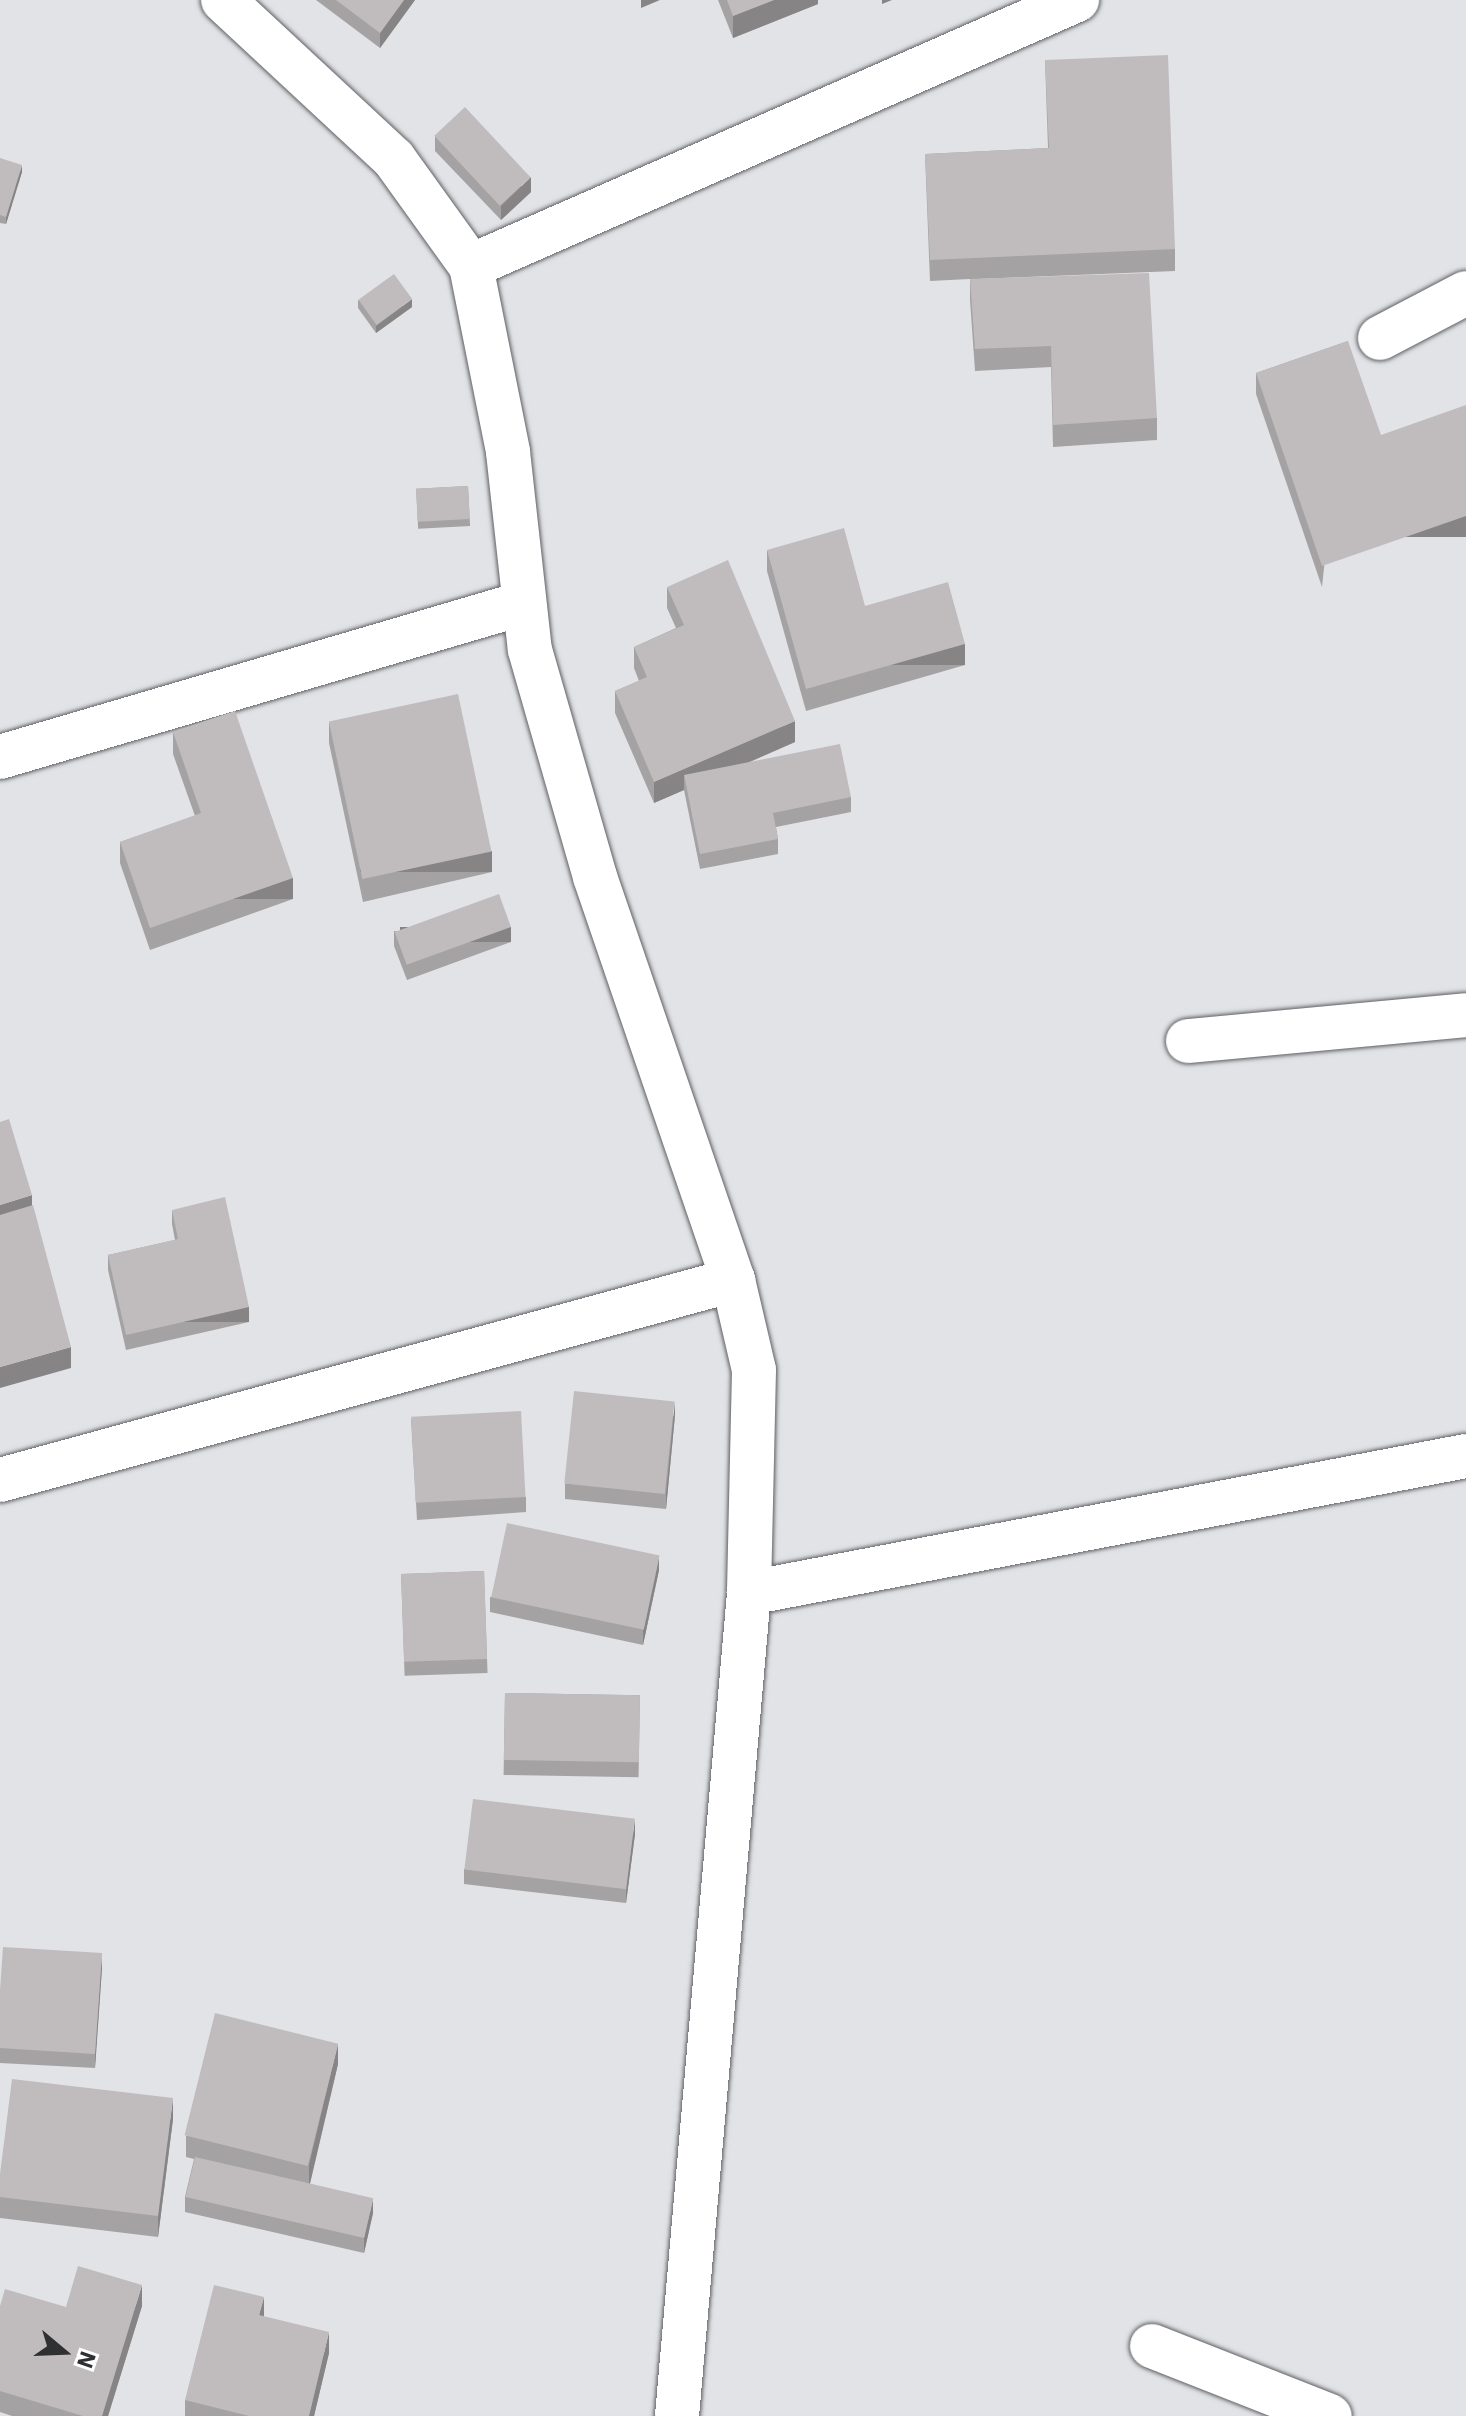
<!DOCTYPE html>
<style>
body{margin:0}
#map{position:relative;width:1466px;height:2416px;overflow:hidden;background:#e2e3e7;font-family:"IBM Plex Sans",sans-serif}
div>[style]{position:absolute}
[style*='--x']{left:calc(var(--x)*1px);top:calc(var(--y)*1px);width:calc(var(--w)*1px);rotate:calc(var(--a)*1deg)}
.roads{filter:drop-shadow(0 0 2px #5f6064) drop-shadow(0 0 2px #5f6064)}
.minor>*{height:44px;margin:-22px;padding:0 22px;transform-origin:22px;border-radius:22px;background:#fff}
.wall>*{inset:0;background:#a5a2a3;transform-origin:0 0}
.shaded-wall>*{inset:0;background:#868485;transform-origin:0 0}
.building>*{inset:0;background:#c0bcbe;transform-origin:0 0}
span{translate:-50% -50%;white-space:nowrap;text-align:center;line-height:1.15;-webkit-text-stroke:7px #fff;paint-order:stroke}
.north{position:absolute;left:24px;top:2312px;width:80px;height:80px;-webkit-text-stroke:6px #fff;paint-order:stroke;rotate:109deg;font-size:22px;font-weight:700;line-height:32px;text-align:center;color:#2f3031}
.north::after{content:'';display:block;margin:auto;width:28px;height:36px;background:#2f3031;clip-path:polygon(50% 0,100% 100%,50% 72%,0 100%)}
</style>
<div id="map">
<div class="roads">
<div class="minor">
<div style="--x:223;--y:0;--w:233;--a:42.9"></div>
<div style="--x:394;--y:159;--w:132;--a:54.3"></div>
<div style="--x:471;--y:266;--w:190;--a:78.7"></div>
<div style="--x:508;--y:452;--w:199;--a:83.7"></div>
<div style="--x:530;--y:650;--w:236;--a:74"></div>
<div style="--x:595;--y:877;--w:426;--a:71.1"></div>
<div style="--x:733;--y:1280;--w:92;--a:76.9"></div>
<div style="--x:754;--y:1370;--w:223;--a:91.3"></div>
<div style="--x:749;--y:1593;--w:826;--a:95"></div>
<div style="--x:471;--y:266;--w:662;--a:-23.7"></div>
<div style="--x:1380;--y:338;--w:97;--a:-27.6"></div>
<div style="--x:0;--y:757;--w:546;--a:-16.38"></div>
<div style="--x:1188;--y:1041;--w:279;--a:-5.3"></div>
<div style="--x:0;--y:1480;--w:760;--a:-15.26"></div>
<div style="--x:749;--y:1593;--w:730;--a:-10.82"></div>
<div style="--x:1152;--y:2346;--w:191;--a:21.5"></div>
</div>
</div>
<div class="wall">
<div style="clip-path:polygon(316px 0,415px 0,380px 48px)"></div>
<div style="clip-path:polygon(718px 0,818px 0,818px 4px,733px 38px)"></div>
<div style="clip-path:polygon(1045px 60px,1175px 249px,1175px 271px,977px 279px,1157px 418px,1157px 440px,1053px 447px,1051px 367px,975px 371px,970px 300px,970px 279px,930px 281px,925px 154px,1048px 148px)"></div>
<div style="clip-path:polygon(435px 136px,531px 192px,501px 220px,435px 151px)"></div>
<div style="clip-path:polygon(0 158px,22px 172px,6px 224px,0 223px)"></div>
<div style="clip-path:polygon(358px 300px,412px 307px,376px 333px,358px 308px)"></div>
<div style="clip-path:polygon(1348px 341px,1322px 587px,1256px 394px,1256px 373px)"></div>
<div style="left:468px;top:486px;width:40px;height:52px;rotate:87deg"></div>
<div style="clip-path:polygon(767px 550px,865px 606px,965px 665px,806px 711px,767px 571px)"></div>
<div style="clip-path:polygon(667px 587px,795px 742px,750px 762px,851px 797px,851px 812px,776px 827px,778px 839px,778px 854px,700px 869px,684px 790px,654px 803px,615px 713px,615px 691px,639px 681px,634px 668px,634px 647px,676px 628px,667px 608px)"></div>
<div style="clip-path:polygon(329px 722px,492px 872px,363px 902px,329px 743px)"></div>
<div style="clip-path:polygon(173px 732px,293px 899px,150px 950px,120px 863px,120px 842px,195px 816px,173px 754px)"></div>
<div style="clip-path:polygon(394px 931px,511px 942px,407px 980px,394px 946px)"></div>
<div style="clip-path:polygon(172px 1210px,249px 1322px,126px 1350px,108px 1270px,108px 1255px,175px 1240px,172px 1224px)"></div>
<div style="clip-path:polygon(675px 1415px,666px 1509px,565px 1499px,565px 1484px)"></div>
<div style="clip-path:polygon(411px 1419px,526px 1497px,526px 1512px,417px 1520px)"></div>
<div style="clip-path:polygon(659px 1570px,643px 1645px,490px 1612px,490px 1597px)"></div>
<div style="left:484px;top:1571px;width:102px;height:83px;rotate:88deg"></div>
<div style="left:505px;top:1693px;width:135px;height:82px;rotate:1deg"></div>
<div style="clip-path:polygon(635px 1834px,626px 1903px,464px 1884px,464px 1869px)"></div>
<div style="clip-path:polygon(102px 1968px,95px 2068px,0 2063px,0 1990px)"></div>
<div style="clip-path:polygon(338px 2064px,310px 2184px,373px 2213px,364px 2253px,185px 2212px,185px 2197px,194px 2159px,186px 2157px,186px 2136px)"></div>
<div style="clip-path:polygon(173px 2119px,158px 2237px,0 2218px,0 2174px)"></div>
<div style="clip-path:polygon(0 2306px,66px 2307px,142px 2306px,108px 2416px,12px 2416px,0 2412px)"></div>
<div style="clip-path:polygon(329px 2353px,314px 2416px,185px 2416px,185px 2400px)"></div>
</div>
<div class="shaded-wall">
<div style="clip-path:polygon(404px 0,415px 0,380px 48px,380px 33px)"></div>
<div style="clip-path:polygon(641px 0,660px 0,641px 8px)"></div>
<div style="clip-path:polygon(774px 0,818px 0,818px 4px,733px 38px,733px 16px)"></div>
<div style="clip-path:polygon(882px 0,892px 0,882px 4px)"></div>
<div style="clip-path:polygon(22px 165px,22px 172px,6px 224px,6px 217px)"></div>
<div style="clip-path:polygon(531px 177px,531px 192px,501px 220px,501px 206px)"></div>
<div style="clip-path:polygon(412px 299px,412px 307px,376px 333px,376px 326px)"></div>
<div style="left:1466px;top:516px;width:21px;height:152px;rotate:90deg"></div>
<div style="left:965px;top:644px;width:21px;height:165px;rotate:90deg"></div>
<div style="clip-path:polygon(795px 721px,795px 742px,687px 789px,684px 775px,684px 790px,654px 803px,654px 782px)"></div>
<div style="left:492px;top:851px;width:21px;height:132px;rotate:90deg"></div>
<div style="left:293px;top:878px;width:21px;height:151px;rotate:90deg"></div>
<div style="left:511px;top:927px;width:15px;height:111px;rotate:90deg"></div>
<div style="clip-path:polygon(32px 1195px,32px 1216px,0 1226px,0 1205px)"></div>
<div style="left:249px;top:1307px;width:15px;height:126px;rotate:90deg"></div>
<div style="clip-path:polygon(71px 1347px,71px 1368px,0 1388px,0 1367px)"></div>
<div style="clip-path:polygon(675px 1401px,675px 1415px,666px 1509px,666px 1494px)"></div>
<div style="clip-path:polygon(659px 1556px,659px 1570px,643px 1645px,643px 1630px)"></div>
<div style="clip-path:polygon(635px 1819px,635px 1834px,626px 1903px,626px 1888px)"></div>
<div style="clip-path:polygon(102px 1953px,102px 1968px,95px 2068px,95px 2054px)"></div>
<div style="clip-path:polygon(338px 2043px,338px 2064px,309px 2187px,309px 2165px)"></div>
<div style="clip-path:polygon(173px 2098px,173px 2119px,158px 2237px,158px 2216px)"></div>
<div style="clip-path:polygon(373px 2199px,373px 2213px,364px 2253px,364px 2238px)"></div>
<div style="clip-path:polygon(142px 2285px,142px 2306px,108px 2416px,102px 2416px)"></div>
<div style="clip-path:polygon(264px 2297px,264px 2318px,259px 2315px)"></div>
<div style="clip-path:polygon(329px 2332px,329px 2353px,314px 2416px,309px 2416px)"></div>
</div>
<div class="building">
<div style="clip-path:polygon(336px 0,404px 0,380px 33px)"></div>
<div style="clip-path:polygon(727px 0,774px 0,733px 16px)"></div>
<div style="clip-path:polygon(1168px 55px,1175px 249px,930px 260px,925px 154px,1049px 148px,1045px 60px)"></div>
<div style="left:465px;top:107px;width:96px;height:42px;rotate:47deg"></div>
<div style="clip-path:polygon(0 158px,22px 165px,6px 217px,0 215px)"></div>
<div style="clip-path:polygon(1149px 273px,1157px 418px,1053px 425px,1051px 346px,975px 349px,970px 279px)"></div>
<div style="left:394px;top:274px;width:31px;height:44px;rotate:54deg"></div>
<div style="clip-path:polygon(1348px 341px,1381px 435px,1466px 405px,1466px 516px,1322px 566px,1256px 373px)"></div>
<div style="left:468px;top:486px;width:33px;height:52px;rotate:87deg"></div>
<div style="clip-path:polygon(844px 528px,865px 606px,948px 582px,965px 644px,806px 689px,767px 550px)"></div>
<div style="clip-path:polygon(728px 560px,795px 721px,654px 782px,615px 691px,647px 677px,634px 647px,684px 625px,667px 587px)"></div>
<div style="left:458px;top:694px;width:161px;height:132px;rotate:78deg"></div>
<div style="clip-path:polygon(235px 711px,293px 878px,150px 928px,120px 842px,201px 813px,173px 732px)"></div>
<div style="clip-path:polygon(840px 744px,851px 797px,773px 813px,778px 839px,700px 854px,684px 775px)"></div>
<div style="left:499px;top:894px;width:35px;height:111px;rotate:70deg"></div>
<div style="clip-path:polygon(9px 1119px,32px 1195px,0 1205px,0 1122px)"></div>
<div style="clip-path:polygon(225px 1197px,249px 1307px,126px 1335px,108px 1255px,178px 1239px,172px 1210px)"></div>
<div style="clip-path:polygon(33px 1205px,71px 1347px,0 1367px,0 1215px)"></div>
<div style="left:574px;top:1391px;width:101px;height:93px;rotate:6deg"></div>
<div style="left:521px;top:1411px;width:86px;height:110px;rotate:87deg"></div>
<div style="left:507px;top:1523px;width:156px;height:76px;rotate:12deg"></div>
<div style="left:484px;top:1571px;width:88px;height:83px;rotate:88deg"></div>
<div style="left:505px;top:1693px;width:135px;height:67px;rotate:1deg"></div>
<div style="left:473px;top:1799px;width:163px;height:71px;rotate:7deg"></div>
<div style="clip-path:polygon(3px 1947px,102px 1953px,95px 2054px,0 2048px,0 1990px)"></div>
<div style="left:215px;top:2013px;width:127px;height:126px;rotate:14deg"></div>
<div style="clip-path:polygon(12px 2079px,173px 2098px,158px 2216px,0 2197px,0 2174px)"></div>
<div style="left:195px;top:2157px;width:183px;height:41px;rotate:13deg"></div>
<div style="clip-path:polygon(78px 2266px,142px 2285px,102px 2416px,83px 2416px,0 2391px,0 2306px,5px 2289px,66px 2307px)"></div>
<div style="clip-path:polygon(214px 2285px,264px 2297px,259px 2315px,329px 2332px,309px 2416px,249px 2416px,185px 2400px)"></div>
</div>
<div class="north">N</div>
</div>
